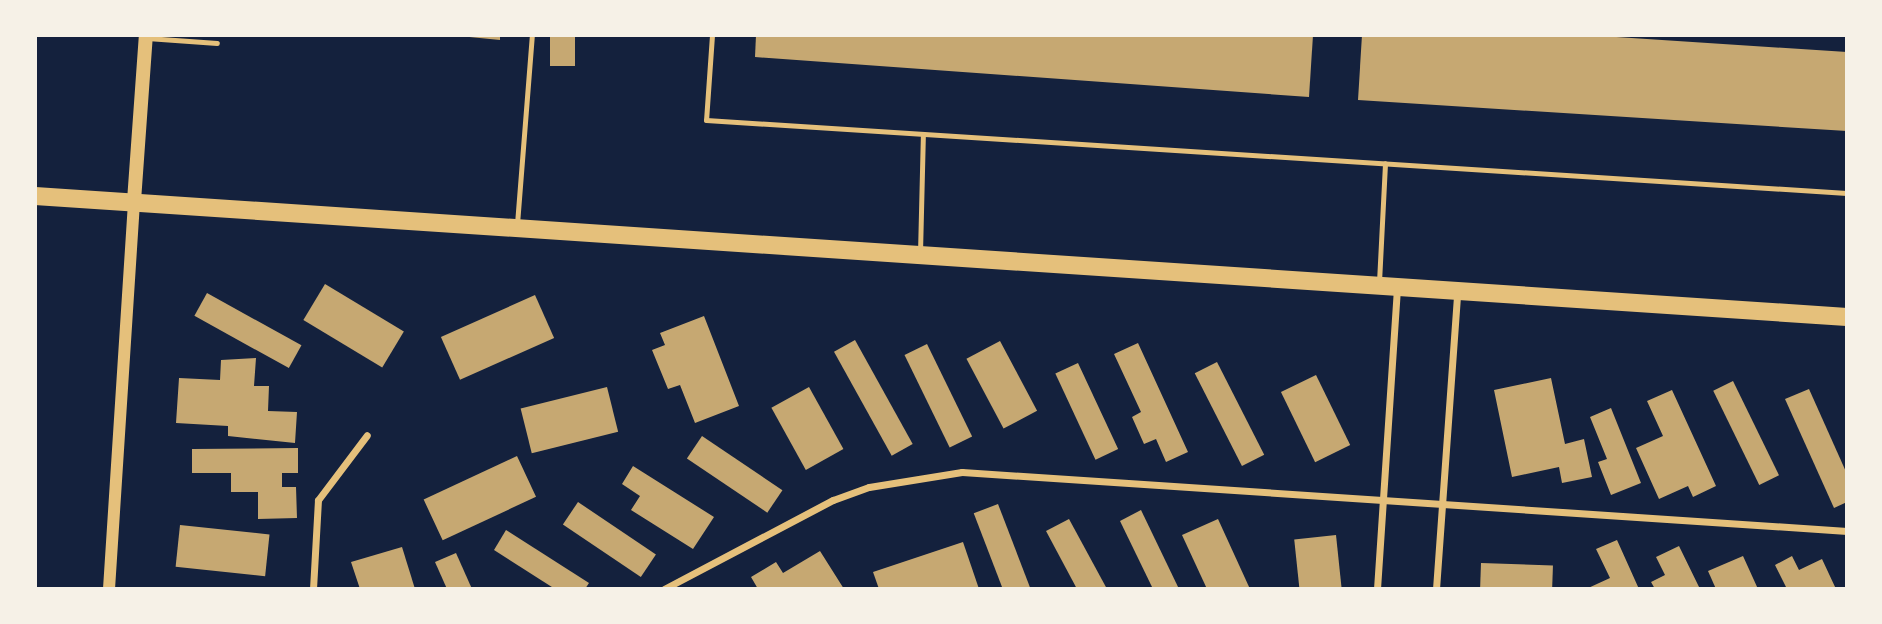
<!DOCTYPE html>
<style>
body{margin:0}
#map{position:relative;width:1882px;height:624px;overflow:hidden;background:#14213d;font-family:Manrope,sans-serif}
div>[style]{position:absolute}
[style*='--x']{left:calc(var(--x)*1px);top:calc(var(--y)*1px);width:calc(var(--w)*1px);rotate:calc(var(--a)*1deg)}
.building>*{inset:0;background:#c6a872;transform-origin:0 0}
.service>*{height:5px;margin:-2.5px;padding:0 2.5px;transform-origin:2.5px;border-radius:2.5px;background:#e5c07b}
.minor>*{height:7px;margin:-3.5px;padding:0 3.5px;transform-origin:3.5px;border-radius:3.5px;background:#e5c07b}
.tertiary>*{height:12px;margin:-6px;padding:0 6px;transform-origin:6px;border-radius:6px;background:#e5c07b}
.secondary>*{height:14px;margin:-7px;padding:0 7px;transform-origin:7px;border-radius:7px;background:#e5c07b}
.primary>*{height:18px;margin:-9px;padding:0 9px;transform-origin:9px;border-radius:9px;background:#e5c07b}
span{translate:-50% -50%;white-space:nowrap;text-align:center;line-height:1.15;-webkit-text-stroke:5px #f6f1e7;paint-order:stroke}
.frame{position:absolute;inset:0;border:37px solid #f6f1e7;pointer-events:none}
</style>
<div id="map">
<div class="building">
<div style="clip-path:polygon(449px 35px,500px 35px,500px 40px)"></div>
<div style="left:550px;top:35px;width:25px;height:31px"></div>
<div style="clip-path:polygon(756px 35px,1313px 35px,1309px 97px,755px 57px)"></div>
<div style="clip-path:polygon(1362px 35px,1586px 35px,1847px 52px,1847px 131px,1358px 100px)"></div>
<div style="left:325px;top:284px;width:92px;height:42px;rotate:31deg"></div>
<div style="left:207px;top:293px;width:108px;height:26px;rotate:29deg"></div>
<div style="left:535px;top:295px;width:47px;height:103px;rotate:66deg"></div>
<div style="clip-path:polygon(704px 316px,739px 406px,695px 423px,680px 385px,668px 389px,652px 350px,665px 345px,660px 333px)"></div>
<div style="left:855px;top:340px;width:119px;height:24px;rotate:61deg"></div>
<div style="left:1000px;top:341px;width:79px;height:38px;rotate:62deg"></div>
<div style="clip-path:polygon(1138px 343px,1188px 452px,1166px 462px,1156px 439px,1144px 444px,1132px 417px,1141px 412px,1114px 354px)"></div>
<div style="left:927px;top:344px;width:103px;height:25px;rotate:64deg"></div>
<div style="clip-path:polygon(256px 358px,254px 386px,269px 386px,268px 411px,297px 412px,295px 443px,228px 436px,228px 426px,176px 423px,179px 378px,220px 380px,221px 360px)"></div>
<div style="left:1217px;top:362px;width:104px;height:25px;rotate:63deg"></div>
<div style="left:1078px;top:363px;width:95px;height:25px;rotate:65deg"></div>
<div style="left:1316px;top:375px;width:78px;height:39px;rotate:64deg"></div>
<div style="clip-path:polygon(1551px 378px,1565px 444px,1584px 439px,1592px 477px,1562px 483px,1559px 467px,1512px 477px,1494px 390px)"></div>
<div style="left:1733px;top:381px;width:105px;height:22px;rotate:64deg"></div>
<div style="left:607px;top:387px;width:46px;height:89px;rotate:76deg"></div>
<div style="left:809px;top:387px;width:71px;height:43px;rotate:61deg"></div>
<div style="clip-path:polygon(1809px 389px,1847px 474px,1847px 502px,1834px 508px,1785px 399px)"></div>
<div style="clip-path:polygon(1672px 390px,1716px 486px,1693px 497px,1688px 486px,1659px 499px,1636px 448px,1663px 436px,1647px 401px)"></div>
<div style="clip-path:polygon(1611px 408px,1641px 483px,1611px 495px,1598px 462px,1607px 459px,1590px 417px)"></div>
<div style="left:702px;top:436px;width:97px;height:27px;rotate:34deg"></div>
<div style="clip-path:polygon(298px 448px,298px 473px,282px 473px,282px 487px,296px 487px,297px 518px,258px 519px,258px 492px,231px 492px,231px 473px,192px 473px,192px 449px)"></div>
<div style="left:517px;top:456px;width:45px;height:103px;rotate:65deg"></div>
<div style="clip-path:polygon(633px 466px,714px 517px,693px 549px,631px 510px,640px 496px,622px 484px)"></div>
<div style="left:578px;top:502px;width:94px;height:27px;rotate:34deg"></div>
<div style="left:998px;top:504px;width:91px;height:26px;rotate:69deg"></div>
<div style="clip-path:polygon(1141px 510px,1179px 589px,1153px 589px,1120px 521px)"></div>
<div style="clip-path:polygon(1069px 519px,1107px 589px,1077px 589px,1046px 531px)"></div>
<div style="clip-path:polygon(1218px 519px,1250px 589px,1207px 589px,1182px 535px)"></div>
<div style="left:180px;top:525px;width:90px;height:42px;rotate:6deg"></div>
<div style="clip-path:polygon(506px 530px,589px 583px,585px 589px,555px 589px,494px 550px)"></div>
<div style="left:1336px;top:535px;width:54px;height:42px;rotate:84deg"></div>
<div style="clip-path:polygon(1617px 540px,1639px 589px,1586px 589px,1610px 578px,1596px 549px)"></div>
<div style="clip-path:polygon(963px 542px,979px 589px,879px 589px,873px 572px)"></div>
<div style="clip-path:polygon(1679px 546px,1700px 589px,1655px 589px,1651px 582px,1665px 575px,1656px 557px)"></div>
<div style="clip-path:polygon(402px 547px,415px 589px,360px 589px,351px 562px)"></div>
<div style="clip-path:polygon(820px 551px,844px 589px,758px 589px,751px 577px,776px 562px,783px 573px)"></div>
<div style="clip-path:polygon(456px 553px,472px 589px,447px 589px,435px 562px)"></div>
<div style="clip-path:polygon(1743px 556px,1758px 589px,1716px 589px,1708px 571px)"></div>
<div style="clip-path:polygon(1792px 556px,1799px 570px,1822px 559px,1836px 589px,1787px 589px,1775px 565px)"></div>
<div style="left:1481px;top:563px;width:72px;height:26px;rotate:2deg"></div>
</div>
<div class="service">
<div style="--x:712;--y:35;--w:85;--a:94"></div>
<div style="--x:706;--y:120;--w:1143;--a:3.66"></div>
<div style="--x:147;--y:38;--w:70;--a:4.1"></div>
<div style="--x:517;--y:224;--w:190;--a:-85.5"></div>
<div style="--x:920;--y:253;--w:119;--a:-88.6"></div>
<div style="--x:1379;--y:282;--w:119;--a:-87.1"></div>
</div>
<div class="minor">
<div style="--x:313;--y:589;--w:89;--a:-86.8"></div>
<div style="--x:318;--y:500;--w:81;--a:-53"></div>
<div style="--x:664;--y:589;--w:191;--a:-27.8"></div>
<div style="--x:833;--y:500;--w:38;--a:-20"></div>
<div style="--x:869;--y:487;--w:94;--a:-9.2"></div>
<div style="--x:962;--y:472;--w:887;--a:3.81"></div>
<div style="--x:1377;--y:589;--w:301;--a:-86.2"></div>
<div style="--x:1436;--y:589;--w:297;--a:-85.9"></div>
</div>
<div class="tertiary">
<div style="--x:109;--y:589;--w:389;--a:-86.3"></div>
</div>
<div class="secondary">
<div style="--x:134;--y:201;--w:166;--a:-85.9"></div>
</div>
<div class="primary">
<div style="--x:35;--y:196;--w:1816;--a:3.82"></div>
</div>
<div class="frame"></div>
</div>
